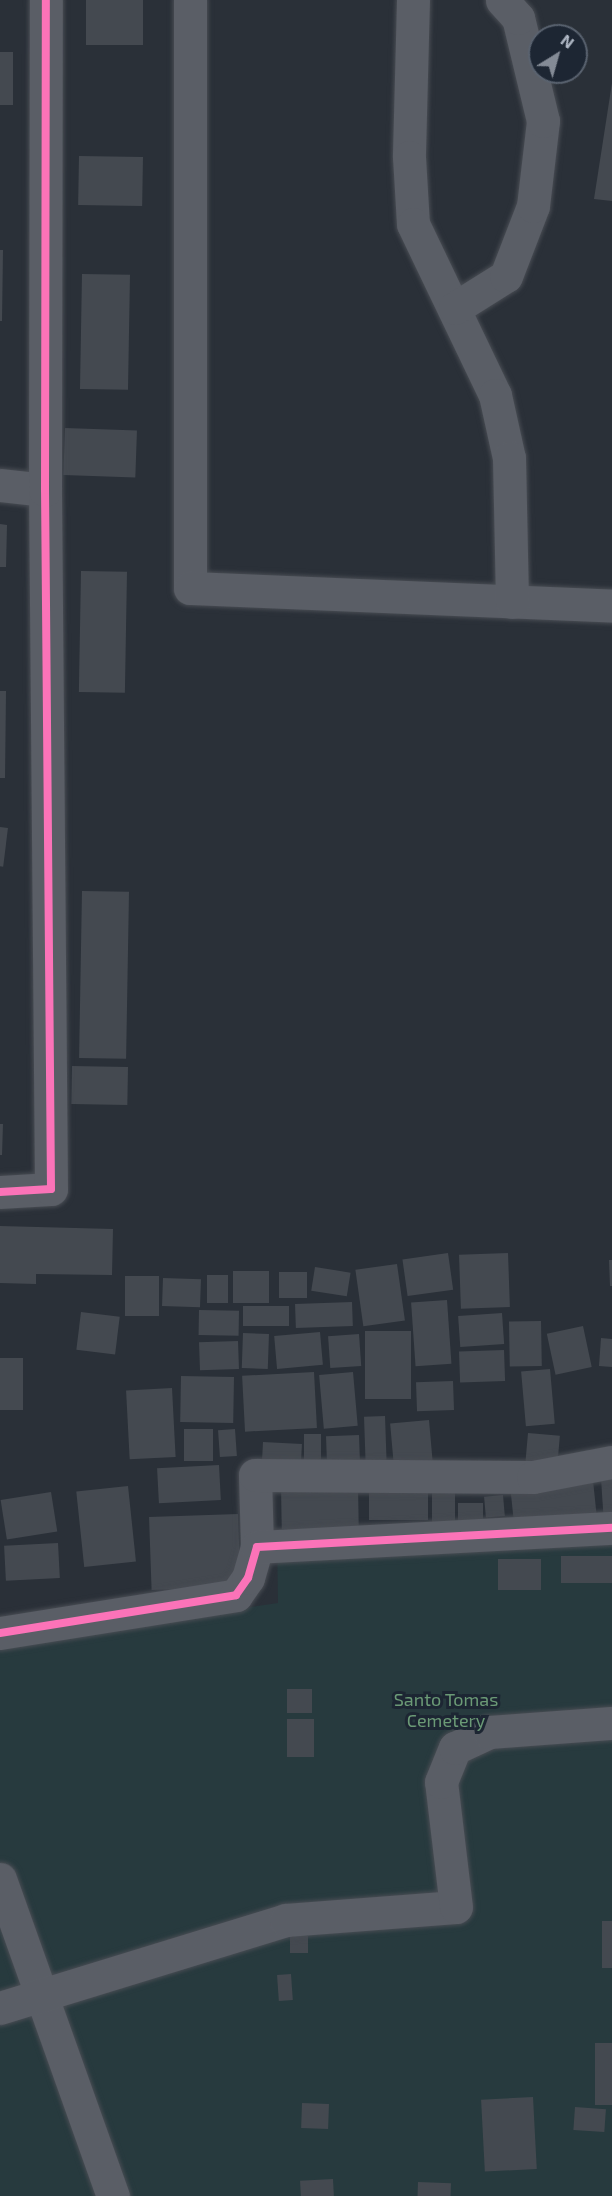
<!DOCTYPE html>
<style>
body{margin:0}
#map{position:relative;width:612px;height:2196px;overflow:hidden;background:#2a3038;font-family:"Exo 2",sans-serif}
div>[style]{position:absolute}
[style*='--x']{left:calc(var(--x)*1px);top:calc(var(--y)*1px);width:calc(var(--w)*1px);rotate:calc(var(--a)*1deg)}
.green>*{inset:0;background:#273a3e}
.building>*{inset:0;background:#444950;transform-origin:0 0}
.roads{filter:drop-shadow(0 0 2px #484c53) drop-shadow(0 0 2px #484c53)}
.minor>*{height:33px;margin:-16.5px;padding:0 16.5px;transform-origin:16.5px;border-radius:16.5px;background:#5a5e66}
.cycleway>*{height:8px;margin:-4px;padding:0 4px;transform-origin:4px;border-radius:4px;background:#fb73b8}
span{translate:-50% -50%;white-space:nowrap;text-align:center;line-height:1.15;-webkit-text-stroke:6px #1d2633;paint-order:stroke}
.park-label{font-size:18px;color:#6b9a76}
.north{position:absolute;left:528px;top:24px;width:60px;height:60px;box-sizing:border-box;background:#1d2633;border:2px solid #59626f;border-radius:50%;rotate:37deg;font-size:16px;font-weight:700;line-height:24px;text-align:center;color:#b4bcc9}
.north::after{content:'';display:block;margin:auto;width:21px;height:27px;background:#848b96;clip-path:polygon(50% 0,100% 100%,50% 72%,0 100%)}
</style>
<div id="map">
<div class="green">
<div style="clip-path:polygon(277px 1536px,612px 1540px,612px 2196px,0 2196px,0 1644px,278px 1603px)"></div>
</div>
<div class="building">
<div style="left:86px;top:0;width:57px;height:45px"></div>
<div style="left:0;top:52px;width:13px;height:53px"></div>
<div style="clip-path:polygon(612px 83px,612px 201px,594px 199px)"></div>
<div style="left:79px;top:156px;width:64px;height:49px;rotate:1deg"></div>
<div style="clip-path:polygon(0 250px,3px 250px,2px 321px,0 321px)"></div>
<div style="left:82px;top:274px;width:48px;height:115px;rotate:1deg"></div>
<div style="left:65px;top:428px;width:72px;height:47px;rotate:2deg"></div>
<div style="clip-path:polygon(0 524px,7px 525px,6px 567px,0 567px)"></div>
<div style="left:81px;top:571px;width:46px;height:121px;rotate:1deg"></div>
<div style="clip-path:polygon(0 691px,6px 691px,5px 778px,0 778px)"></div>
<div style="left:0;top:827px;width:8px;height:39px;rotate:7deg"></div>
<div style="left:82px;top:891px;width:47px;height:167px;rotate:1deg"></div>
<div style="left:72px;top:1066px;width:56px;height:38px;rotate:1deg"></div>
<div style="clip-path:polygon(0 1124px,3px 1124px,2px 1155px,0 1155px)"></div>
<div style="clip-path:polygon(0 1226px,113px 1229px,112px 1275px,36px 1274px,36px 1284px,0 1283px)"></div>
<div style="left:448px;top:1253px;width:37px;height:46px;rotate:82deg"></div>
<div style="left:508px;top:1253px;width:54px;height:49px;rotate:88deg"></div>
<div style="clip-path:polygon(609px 1260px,612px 1260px,612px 1286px,610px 1286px)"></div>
<div style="left:397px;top:1264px;width:57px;height:42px;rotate:82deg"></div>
<div style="left:315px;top:1267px;width:36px;height:24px;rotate:9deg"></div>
<div style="left:233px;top:1271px;width:36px;height:32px"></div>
<div style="left:307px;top:1272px;width:26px;height:28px;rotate:90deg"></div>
<div style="left:207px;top:1275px;width:21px;height:28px"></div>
<div style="left:125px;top:1276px;width:34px;height:40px"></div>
<div style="left:163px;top:1278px;width:38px;height:28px;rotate:2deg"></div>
<div style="left:447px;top:1300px;width:64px;height:36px;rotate:86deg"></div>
<div style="left:352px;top:1302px;width:24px;height:57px;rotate:88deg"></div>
<div style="left:289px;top:1306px;width:20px;height:46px;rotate:90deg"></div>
<div style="left:199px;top:1310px;width:40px;height:25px;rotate:1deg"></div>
<div style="left:81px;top:1312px;width:39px;height:38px;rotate:7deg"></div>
<div style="left:502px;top:1313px;width:31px;height:44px;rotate:86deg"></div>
<div style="left:541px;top:1321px;width:45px;height:32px;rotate:89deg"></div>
<div style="left:583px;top:1326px;width:42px;height:37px;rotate:78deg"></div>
<div style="left:365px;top:1331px;width:46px;height:68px"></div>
<div style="left:320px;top:1332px;width:33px;height:46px;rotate:85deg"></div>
<div style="left:243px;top:1333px;width:26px;height:35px;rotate:2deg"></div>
<div style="left:359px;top:1334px;width:32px;height:31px;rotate:86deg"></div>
<div style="clip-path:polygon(601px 1338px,612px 1339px,612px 1367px,599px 1366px)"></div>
<div style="left:238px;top:1341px;width:28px;height:39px;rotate:88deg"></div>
<div style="left:504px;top:1350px;width:31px;height:45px;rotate:88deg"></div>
<div style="left:0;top:1358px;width:23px;height:52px"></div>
<div style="left:550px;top:1369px;width:55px;height:29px;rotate:85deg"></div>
<div style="left:314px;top:1372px;width:56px;height:72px;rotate:87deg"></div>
<div style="left:353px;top:1372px;width:54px;height:34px;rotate:85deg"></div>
<div style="left:181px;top:1376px;width:53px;height:46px;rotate:1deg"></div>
<div style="left:453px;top:1381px;width:29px;height:37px;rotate:88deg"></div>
<div style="left:172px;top:1388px;width:69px;height:46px;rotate:87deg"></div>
<div style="left:385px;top:1416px;width:53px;height:21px;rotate:88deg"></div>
<div style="left:429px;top:1420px;width:43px;height:39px;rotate:85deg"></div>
<div style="left:184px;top:1429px;width:29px;height:32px"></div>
<div style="left:235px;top:1429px;width:27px;height:17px;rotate:86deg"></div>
<div style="left:528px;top:1433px;width:32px;height:35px;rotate:5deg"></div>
<div style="left:304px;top:1434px;width:17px;height:35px"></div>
<div style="left:359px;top:1435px;width:36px;height:33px;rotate:88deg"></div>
<div style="left:263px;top:1442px;width:39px;height:29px;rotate:3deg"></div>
<div style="left:219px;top:1465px;width:35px;height:62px;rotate:87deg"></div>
<div style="left:592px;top:1471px;width:53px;height:83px;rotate:84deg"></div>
<div style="clip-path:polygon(612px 1477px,612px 1524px,604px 1525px,601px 1478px)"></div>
<div style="left:358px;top:1485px;width:43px;height:77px;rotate:89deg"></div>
<div style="left:432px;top:1485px;width:23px;height:38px"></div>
<div style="left:128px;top:1486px;width:76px;height:52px;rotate:84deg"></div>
<div style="left:369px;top:1486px;width:59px;height:34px"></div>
<div style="left:51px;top:1492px;width:40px;height:51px;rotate:81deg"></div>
<div style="left:503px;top:1495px;width:21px;height:19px;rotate:85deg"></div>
<div style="left:458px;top:1503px;width:25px;height:25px"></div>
<div style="left:238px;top:1514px;width:73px;height:89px;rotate:88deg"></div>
<div style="left:58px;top:1543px;width:35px;height:54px;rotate:87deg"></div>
<div style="left:612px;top:1556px;width:27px;height:51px;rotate:90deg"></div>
<div style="left:541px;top:1559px;width:31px;height:43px;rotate:90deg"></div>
<div style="left:287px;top:1689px;width:25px;height:24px"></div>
<div style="left:287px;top:1719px;width:27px;height:38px"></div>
<div style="left:602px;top:1921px;width:10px;height:47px"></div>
<div style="left:290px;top:1936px;width:18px;height:17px"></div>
<div style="left:291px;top:1974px;width:26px;height:14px;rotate:86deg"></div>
<div style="left:595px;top:2043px;width:17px;height:62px"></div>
<div style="left:533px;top:2097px;width:72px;height:52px;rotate:87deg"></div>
<div style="left:302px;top:2103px;width:27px;height:25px;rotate:2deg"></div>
<div style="left:575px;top:2107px;width:31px;height:23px;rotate:4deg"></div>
<div style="left:333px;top:2179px;width:17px;height:33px;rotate:87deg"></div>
<div style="left:418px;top:2182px;width:33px;height:14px;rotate:2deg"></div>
</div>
<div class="roads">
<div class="minor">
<div style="--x:190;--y:0;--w:588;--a:90"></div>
<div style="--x:190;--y:588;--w:422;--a:2.4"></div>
<div style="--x:413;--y:0;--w:157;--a:91.5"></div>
<div style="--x:409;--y:157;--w:67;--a:86.6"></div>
<div style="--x:413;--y:224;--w:190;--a:64.4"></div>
<div style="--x:495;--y:395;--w:65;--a:77.5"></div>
<div style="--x:509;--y:458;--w:144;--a:88.8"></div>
<div style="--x:455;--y:308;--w:60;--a:-32.1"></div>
<div style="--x:506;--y:276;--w:75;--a:-68.9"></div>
<div style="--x:533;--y:206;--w:86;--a:-83.3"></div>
<div style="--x:543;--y:121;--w:106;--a:-103.6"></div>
<div style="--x:518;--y:18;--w:24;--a:-132"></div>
<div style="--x:0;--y:485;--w:45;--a:6.3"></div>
<div style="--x:0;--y:1192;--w:51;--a:-3.4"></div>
<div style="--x:51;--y:1189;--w:699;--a:-90.49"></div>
<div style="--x:45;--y:490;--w:490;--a:-89.9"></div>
<div style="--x:257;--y:1547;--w:72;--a:-91.6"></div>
<div style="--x:255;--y:1475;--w:278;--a:0.4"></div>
<div style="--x:533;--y:1477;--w:80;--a:-10.8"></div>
<div style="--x:0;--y:1633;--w:239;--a:-9.1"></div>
<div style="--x:236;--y:1595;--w:21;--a:-55"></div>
<div style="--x:248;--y:1578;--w:32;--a:-74"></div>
<div style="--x:257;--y:1547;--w:356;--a:-3.1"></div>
<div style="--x:0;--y:1879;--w:337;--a:70.4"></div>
<div style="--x:0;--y:2008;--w:299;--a:-17.1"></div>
<div style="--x:286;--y:1920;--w:170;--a:-4.4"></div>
<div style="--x:456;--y:1907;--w:126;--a:-96.8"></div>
<div style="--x:441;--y:1782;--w:37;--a:-68"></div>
<div style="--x:455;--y:1748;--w:38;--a:-25"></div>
<div style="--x:489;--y:1732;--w:123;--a:-4.2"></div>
</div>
</div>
<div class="cycleway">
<div style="--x:0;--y:1192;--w:51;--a:-3.4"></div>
<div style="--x:51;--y:1189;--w:699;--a:-90.49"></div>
<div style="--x:45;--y:490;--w:490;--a:-89.9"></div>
<div style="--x:0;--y:1633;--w:239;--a:-9.1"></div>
<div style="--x:236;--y:1595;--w:21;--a:-55"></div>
<div style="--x:248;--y:1578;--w:32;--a:-74"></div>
<div style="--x:257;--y:1547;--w:356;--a:-3.1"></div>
</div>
<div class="park-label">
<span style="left:446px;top:1710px">Santo Tomas<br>Cemetery</span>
</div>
<div class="north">N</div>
</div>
